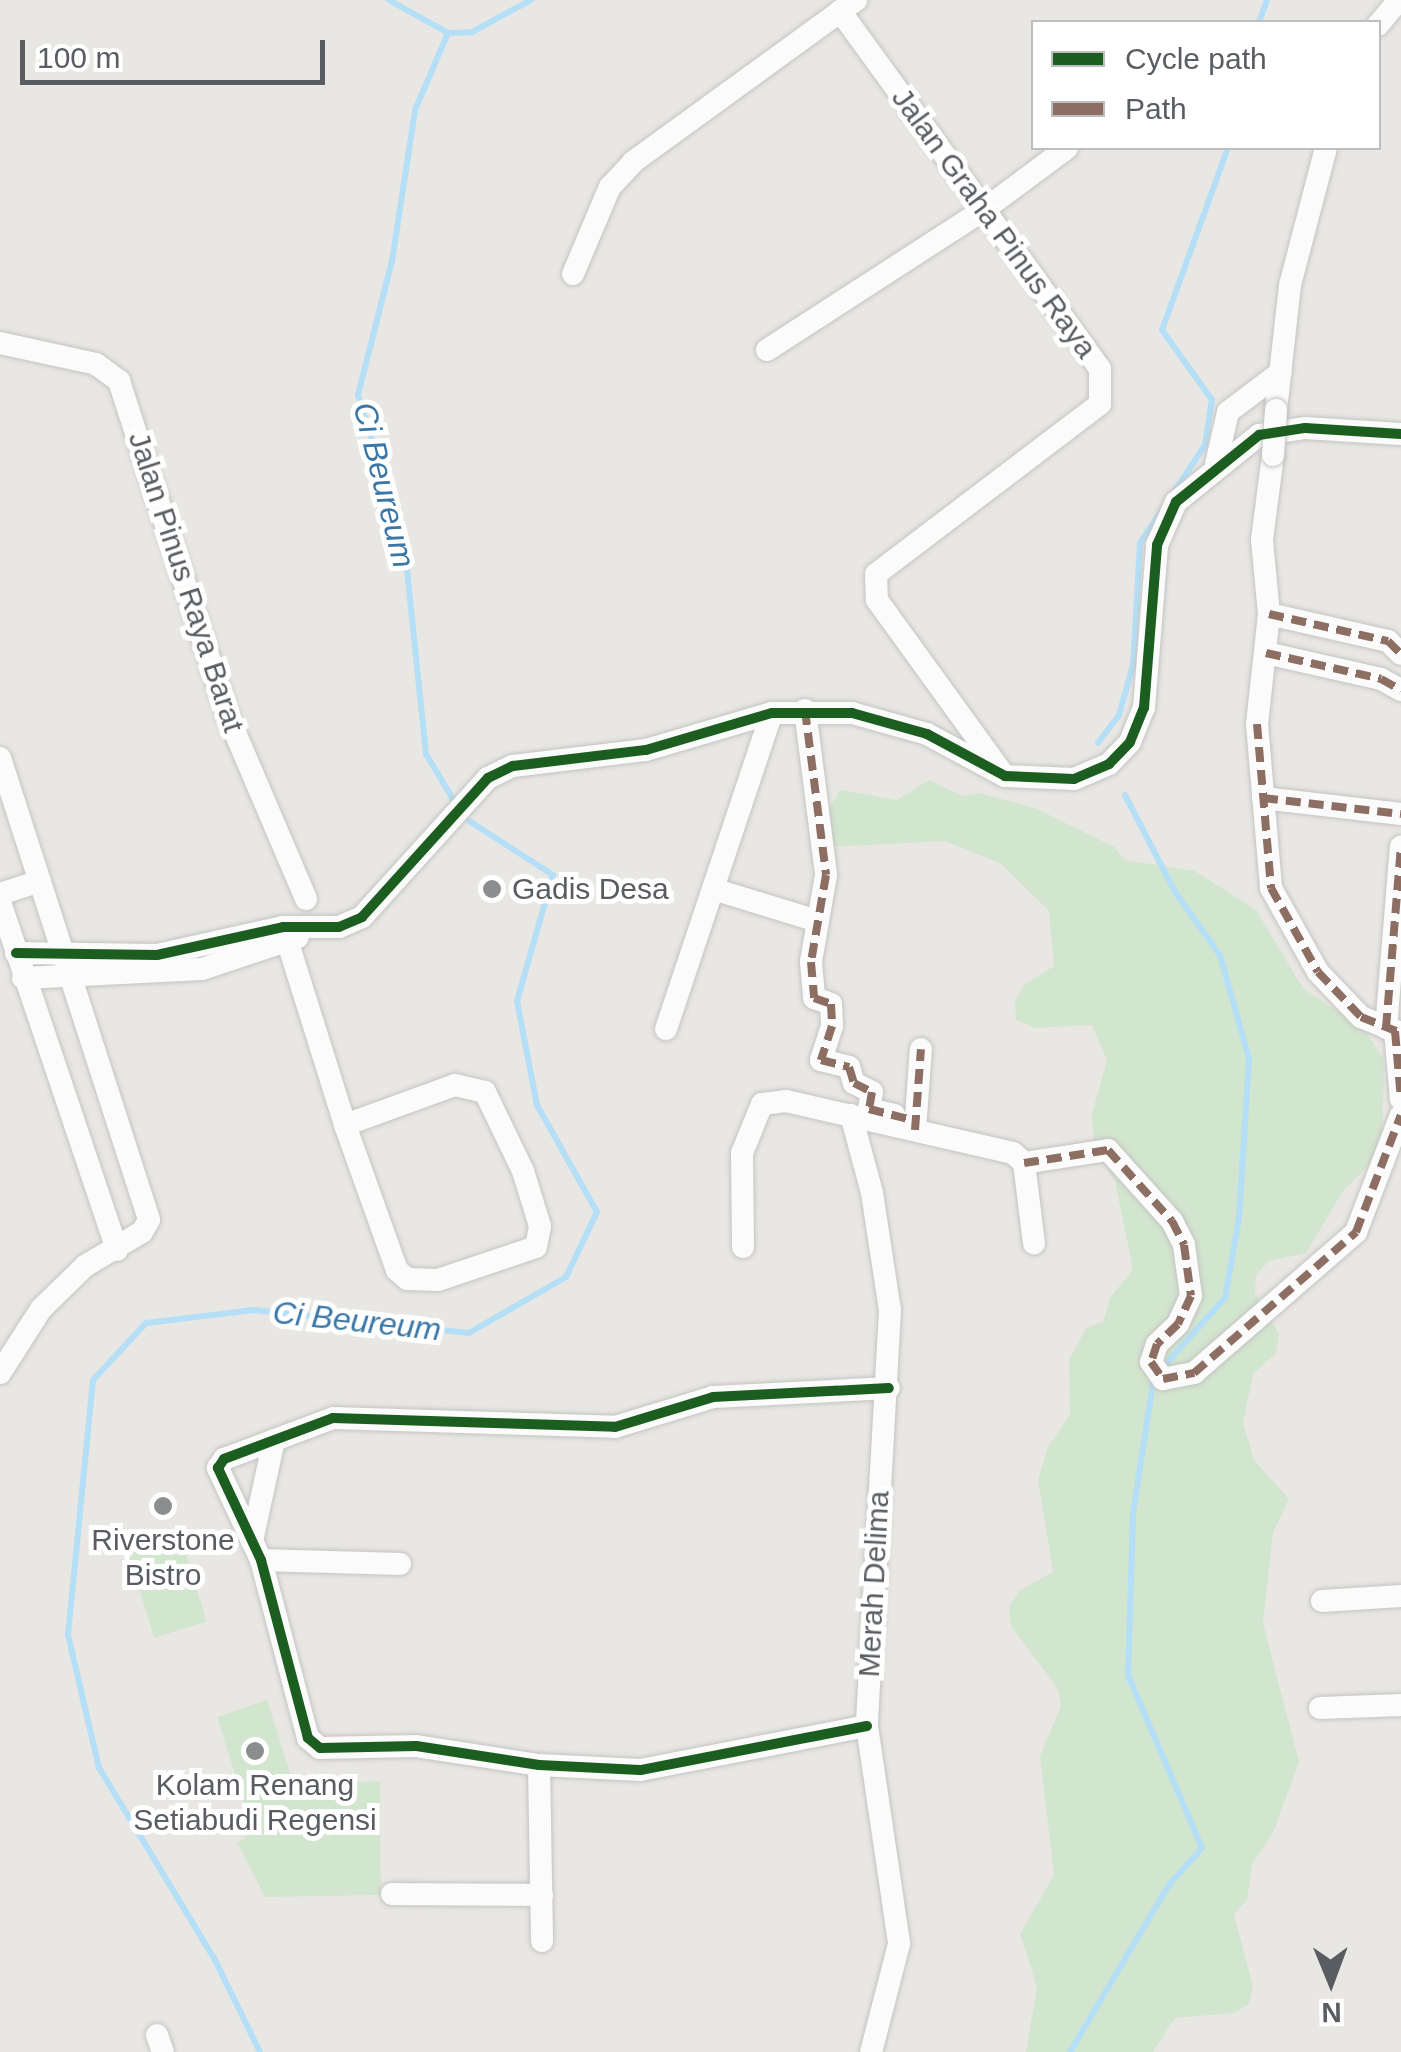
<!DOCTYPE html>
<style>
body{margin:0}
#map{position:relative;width:1401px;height:2052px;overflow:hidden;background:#e9e7e3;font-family:Helvetica,sans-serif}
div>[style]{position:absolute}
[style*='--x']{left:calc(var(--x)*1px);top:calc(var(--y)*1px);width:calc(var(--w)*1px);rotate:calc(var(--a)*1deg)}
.green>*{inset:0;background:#d2e5ce;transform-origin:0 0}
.stream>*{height:6px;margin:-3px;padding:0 3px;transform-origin:3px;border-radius:3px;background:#b4dff6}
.roads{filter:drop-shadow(0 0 2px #c4c4c3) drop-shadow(0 0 2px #c4c4c3)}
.minor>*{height:22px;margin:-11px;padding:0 11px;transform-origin:11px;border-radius:11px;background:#fcfbfb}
.bridges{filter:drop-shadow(0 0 2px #c4c4c3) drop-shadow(0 0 2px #c4c4c3)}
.minor-bridge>*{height:22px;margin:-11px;padding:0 11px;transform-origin:11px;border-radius:11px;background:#fcfbfb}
.quiet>*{height:8px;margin-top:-4px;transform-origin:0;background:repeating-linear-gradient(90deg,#8d6e63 0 15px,transparent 0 23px)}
.cycleway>*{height:10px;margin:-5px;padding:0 5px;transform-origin:5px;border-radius:5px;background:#1b5e20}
.dots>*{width:28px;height:28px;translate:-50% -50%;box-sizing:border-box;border:5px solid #fff;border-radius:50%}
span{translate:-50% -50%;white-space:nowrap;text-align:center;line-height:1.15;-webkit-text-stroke:10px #fff;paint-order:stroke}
.street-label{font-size:30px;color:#595d61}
.poi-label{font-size:30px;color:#595d61}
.left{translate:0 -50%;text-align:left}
.water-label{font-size:32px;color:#3a77a6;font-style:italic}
.legend{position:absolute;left:1031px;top:20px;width:350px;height:130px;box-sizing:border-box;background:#fff;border:2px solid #bdbec0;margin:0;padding:12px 18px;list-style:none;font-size:30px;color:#595d61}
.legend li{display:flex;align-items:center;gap:20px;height:50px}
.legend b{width:50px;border:2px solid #bdbec0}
.north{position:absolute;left:1281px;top:1932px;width:100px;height:100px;-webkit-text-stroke:8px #fff;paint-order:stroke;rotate:179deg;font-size:28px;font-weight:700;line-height:40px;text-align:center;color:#595d61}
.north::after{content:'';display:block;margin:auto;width:35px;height:45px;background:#595d61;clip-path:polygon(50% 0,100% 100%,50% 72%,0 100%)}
.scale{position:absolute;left:20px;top:40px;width:305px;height:45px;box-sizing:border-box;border:5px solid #595d61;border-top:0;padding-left:12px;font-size:30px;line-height:35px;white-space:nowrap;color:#595d61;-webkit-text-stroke:8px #fff;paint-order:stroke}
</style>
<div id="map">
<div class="green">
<div style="clip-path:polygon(929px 780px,962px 796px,979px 793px,1035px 808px,1114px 847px,1125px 860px,1195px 871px,1256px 910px,1303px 988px,1364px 1029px,1384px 1060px,1382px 1152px,1343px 1191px,1306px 1253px,1269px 1261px,1256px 1275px,1255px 1293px,1279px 1334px,1276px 1353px,1253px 1374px,1243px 1423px,1254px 1460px,1289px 1499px,1273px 1533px,1263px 1623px,1299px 1762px,1273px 1833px,1252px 1864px,1247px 1900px,1234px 1914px,1253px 1987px,1249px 2004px,1233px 2013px,1175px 2018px,1153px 2052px,1026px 2052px,1037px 1987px,1020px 1934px,1054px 1875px,1040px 1756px,1061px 1706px,1057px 1687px,1011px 1626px,1009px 1607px,1019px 1591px,1053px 1572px,1038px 1480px,1049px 1445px,1070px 1415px,1069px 1360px,1086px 1328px,1103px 1322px,1110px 1298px,1133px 1269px,1115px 1181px,1094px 1149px,1092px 1114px,1107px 1061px,1092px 1025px,1035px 1028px,1016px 1020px,1015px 1001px,1024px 985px,1054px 966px,1049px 911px,1000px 863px,945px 841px,830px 847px,817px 832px,840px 790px,897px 800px)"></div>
<div style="left:178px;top:1528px;width:98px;height:55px;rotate:73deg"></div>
<div style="clip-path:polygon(267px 1700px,294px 1785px,380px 1781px,381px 1895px,265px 1897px,237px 1842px,245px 1839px,246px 1809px,217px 1717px)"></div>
</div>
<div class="stream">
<div style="--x:389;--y:0;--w:68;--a:29.2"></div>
<div style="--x:1259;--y:22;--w:23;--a:-70"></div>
<div style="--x:1098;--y:743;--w:35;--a:-53"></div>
<div style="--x:1119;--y:715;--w:52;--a:-74.4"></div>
<div style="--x:1133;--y:665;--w:122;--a:-86.7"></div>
<div style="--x:1140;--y:543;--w:118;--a:-56.4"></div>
<div style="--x:1205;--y:445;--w:46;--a:-81.2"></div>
<div style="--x:1212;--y:400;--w:86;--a:-125.5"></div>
<div style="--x:1162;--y:330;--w:194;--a:-70.1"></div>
<div style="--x:1125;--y:795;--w:109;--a:62.7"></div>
<div style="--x:1175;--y:892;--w:77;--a:54.5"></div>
<div style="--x:1220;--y:955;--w:108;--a:74.4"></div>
<div style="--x:1249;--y:1059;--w:159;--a:93.6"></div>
<div style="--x:1239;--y:1218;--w:81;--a:99.9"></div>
<div style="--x:1225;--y:1298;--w:93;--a:131.9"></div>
<div style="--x:457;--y:806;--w:61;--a:-120.8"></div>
<div style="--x:426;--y:754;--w:213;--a:-95.9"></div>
<div style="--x:404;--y:542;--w:154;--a:-107.4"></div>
<div style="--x:358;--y:395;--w:138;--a:-75.8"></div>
<div style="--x:392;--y:261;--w:153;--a:-81.3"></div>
<div style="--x:415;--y:110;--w:84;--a:-66.8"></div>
<div style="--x:448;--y:33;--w:24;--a:-2"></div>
<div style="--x:472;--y:32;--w:67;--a:-28.5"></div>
<div style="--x:260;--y:2052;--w:102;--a:-116.1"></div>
<div style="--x:215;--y:1960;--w:224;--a:-121.1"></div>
<div style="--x:99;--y:1768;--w:137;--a:-103.1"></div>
<div style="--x:68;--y:1635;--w:256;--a:-84.4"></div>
<div style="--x:93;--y:1380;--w:78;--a:-47.1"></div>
<div style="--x:146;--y:1323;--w:109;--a:-6.9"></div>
<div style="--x:254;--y:1310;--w:216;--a:6.1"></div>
<div style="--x:469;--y:1333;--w:112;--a:-30"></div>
<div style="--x:566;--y:1277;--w:72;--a:-64.5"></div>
<div style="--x:597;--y:1212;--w:123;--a:-119.3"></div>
<div style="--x:537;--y:1105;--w:106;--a:-100.9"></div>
<div style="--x:517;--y:1001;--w:131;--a:-74.1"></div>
<div style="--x:553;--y:875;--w:107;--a:-147.2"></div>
<div style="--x:1070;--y:2052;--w:193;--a:-59.4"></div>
<div style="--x:1168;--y:1886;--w:51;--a:-48.2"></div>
<div style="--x:1202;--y:1848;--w:188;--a:-113.2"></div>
<div style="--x:1128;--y:1675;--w:162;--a:-88.2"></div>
<div style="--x:1133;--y:1513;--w:139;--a:-81.3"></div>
</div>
<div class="roads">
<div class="minor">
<div style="--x:840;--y:11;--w:442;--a:54"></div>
<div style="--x:1100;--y:369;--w:35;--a:90"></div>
<div style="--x:1100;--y:404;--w:281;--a:142.8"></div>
<div style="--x:876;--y:574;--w:26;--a:88"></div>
<div style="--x:877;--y:600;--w:211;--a:54.1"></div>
<div style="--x:1378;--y:25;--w:33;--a:-50"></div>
<div style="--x:573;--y:274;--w:95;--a:-67"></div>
<div style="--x:610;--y:187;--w:34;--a:-47"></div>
<div style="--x:633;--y:162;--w:276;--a:-36"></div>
<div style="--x:0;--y:343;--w:98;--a:12.3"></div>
<div style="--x:96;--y:364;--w:29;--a:36"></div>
<div style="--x:119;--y:381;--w:352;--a:72"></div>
<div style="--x:228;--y:716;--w:199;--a:66.9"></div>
<div style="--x:767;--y:350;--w:260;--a:-32.9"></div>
<div style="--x:985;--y:209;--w:102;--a:-36.6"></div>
<div style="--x:1276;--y:410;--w:126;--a:-83.6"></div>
<div style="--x:1290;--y:285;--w:142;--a:-75.3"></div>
<div style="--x:1273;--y:455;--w:86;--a:97.4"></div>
<div style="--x:1262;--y:540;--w:74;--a:84.6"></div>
<div style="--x:1269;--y:614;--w:111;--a:96.2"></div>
<div style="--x:1257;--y:724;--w:165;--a:85.1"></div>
<div style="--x:1271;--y:888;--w:96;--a:60.8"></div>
<div style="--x:1318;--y:972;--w:62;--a:46.3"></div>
<div style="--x:1361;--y:1017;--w:43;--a:21.8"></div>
<div style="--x:1216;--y:464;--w:53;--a:-77"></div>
<div style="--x:1228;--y:412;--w:66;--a:-37"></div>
<div style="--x:1269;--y:614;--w:122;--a:12.8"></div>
<div style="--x:1388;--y:641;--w:18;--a:45"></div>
<div style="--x:1266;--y:653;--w:118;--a:12.7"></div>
<div style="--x:1381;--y:679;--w:23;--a:29"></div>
<div style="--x:805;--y:710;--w:166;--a:82.7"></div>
<div style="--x:826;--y:875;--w:88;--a:99.8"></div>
<div style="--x:811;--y:962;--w:36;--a:85"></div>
<div style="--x:814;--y:998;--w:18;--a:19"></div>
<div style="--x:831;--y:1004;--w:22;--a:87"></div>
<div style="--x:832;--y:1026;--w:36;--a:108"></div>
<div style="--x:821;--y:1060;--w:29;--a:14"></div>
<div style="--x:849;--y:1067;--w:17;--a:73"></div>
<div style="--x:854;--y:1083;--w:20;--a:27"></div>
<div style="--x:872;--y:1092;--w:17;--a:100"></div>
<div style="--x:869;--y:1109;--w:26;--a:13"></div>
<div style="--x:0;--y:758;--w:485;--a:72.1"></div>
<div style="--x:149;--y:1220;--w:14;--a:120"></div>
<div style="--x:142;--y:1232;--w:66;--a:149.2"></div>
<div style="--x:85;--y:1266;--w:62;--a:135.7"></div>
<div style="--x:41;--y:1309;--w:76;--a:122.6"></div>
<div style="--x:1263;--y:798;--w:139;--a:6.6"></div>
<div style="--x:713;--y:889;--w:99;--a:17"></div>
<div style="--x:0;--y:894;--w:42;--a:-18"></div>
<div style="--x:0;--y:902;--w:367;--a:71.4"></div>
<div style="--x:283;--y:927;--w:207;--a:72.6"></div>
<div style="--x:345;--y:1125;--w:154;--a:70.3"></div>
<div style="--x:397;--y:1270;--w:13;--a:42"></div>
<div style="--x:407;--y:1279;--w:31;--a:2"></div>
<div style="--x:438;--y:1280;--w:103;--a:-18.6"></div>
<div style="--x:536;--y:1247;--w:21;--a:-79"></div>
<div style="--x:540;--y:1226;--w:58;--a:-107.2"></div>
<div style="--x:523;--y:1171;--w:88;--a:-115.7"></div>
<div style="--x:485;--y:1092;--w:31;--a:-167"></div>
<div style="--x:455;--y:1085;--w:117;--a:160"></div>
<div style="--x:16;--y:953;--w:141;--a:0.8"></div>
<div style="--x:157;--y:955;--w:129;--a:-12.5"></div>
<div style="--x:283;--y:927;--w:56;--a:0"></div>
<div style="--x:339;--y:927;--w:25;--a:-23"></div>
<div style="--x:362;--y:917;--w:188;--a:-47.8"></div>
<div style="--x:488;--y:778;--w:28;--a:-26"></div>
<div style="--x:513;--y:766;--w:134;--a:-6.9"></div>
<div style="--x:646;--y:750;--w:131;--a:-16.4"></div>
<div style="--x:772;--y:713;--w:80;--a:0"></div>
<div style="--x:852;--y:713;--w:78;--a:15.6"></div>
<div style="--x:927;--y:734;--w:89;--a:28.3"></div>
<div style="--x:1005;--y:776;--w:69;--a:2.5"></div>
<div style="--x:1074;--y:779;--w:38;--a:-23"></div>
<div style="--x:1109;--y:764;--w:30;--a:-46"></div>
<div style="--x:1130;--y:742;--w:37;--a:-68"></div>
<div style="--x:1144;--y:708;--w:164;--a:-85.4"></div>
<div style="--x:1157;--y:545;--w:47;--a:-66.2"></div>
<div style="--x:1176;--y:502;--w:107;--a:-38.9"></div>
<div style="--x:1259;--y:435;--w:47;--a:-8.7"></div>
<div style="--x:1305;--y:428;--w:96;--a:3.6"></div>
<div style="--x:23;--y:978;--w:179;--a:-2.9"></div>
<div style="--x:202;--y:969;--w:101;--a:-18.4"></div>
<div style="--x:1386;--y:1028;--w:182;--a:-85.3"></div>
<div style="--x:666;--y:1029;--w:333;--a:-71.5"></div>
<div style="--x:1395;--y:1031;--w:68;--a:85"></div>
<div style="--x:851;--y:1115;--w:81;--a:74.9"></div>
<div style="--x:872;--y:1193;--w:118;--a:81.3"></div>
<div style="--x:890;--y:1310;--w:417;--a:93.2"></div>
<div style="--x:867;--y:1726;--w:220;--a:81.6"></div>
<div style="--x:899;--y:1944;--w:112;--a:104.5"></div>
<div style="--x:915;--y:1130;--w:81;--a:-85.8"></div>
<div style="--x:1024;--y:1163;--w:85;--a:-8.8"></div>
<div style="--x:1108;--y:1150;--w:96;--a:48"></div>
<div style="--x:1172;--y:1221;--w:27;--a:63"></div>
<div style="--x:1184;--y:1245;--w:51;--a:82.2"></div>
<div style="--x:1191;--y:1296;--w:31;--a:115"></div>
<div style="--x:1178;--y:1324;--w:29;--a:136"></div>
<div style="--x:1157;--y:1344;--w:19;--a:108"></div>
<div style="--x:1151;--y:1362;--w:21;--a:55"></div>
<div style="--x:1163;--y:1379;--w:32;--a:-11"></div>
<div style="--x:1194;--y:1373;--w:215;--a:-41"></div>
<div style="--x:1356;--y:1232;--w:125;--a:-69"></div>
<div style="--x:743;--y:1247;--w:94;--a:-90.6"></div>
<div style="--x:742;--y:1153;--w:53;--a:-67.8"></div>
<div style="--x:762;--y:1104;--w:24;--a:-7"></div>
<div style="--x:786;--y:1101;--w:233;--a:12.9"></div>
<div style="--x:1013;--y:1153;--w:15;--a:42"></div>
<div style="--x:1024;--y:1163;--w:81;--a:82.9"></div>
<div style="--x:252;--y:1541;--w:103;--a:-77.7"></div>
<div style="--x:261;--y:1560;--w:139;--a:1.6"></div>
<div style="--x:1322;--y:1601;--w:79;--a:-3.6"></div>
<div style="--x:1320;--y:1708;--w:81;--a:-2.1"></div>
<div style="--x:867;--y:1726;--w:231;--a:169"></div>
<div style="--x:640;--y:1770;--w:101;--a:-177.2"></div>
<div style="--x:539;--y:1765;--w:124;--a:-171.2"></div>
<div style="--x:416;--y:1746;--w:96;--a:178.8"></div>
<div style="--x:320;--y:1748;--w:16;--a:-140"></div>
<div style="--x:308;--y:1738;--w:184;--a:-104.8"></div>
<div style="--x:261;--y:1560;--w:102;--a:-115.1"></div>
<div style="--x:218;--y:1468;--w:11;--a:-56"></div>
<div style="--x:224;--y:1459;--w:116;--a:-20.6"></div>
<div style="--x:333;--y:1418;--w:282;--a:1.8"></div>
<div style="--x:615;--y:1427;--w:102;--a:-17"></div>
<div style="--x:713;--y:1397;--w:176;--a:-2.9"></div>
<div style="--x:539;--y:1765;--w:176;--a:89"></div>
<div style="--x:392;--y:1894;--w:150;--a:0.4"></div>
<div style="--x:157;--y:2035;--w:18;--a:71"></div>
</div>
</div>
<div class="bridges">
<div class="minor-bridge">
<div style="--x:1273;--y:455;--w:45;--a:-86.2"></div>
</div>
</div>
<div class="quiet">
<div style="--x:1269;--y:614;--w:122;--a:12.8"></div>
<div style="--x:1388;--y:641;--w:18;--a:45"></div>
<div style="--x:1266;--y:653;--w:118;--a:12.7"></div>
<div style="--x:1381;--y:679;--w:23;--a:29"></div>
<div style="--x:805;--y:710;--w:166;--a:82.7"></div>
<div style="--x:826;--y:875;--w:88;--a:99.8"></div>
<div style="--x:811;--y:962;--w:36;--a:85"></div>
<div style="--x:814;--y:998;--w:18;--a:19"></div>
<div style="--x:831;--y:1004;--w:22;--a:87"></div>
<div style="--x:832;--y:1026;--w:36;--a:108"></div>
<div style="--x:821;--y:1060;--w:29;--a:14"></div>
<div style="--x:849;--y:1067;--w:17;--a:73"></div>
<div style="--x:854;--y:1083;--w:20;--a:27"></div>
<div style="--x:872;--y:1092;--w:17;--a:100"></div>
<div style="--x:869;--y:1109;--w:49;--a:14.3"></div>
<div style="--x:1257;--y:724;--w:165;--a:85.1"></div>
<div style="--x:1271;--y:888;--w:96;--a:60.8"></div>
<div style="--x:1318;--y:972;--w:62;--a:46.3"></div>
<div style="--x:1361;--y:1017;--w:43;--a:21.8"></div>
<div style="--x:1263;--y:798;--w:139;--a:6.6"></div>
<div style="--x:1386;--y:1028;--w:182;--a:-85.3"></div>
<div style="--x:1395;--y:1031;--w:68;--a:85"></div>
<div style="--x:915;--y:1130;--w:81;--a:-85.8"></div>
<div style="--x:1024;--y:1163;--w:85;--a:-8.8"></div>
<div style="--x:1108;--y:1150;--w:96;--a:48"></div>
<div style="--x:1172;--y:1221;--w:27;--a:63"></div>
<div style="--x:1184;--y:1245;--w:51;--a:82.2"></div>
<div style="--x:1191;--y:1296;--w:31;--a:115"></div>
<div style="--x:1178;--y:1324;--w:29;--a:136"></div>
<div style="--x:1157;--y:1344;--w:19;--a:108"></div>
<div style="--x:1151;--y:1362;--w:21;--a:55"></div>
<div style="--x:1163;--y:1379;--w:32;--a:-11"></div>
<div style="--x:1194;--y:1373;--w:215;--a:-41"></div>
<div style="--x:1356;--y:1232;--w:125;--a:-69"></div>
</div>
<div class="cycleway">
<div style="--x:16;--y:953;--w:141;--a:0.8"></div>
<div style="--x:157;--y:955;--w:129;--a:-12.5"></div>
<div style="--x:283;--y:927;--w:56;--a:0"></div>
<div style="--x:339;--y:927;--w:25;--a:-23"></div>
<div style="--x:362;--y:917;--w:188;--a:-47.8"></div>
<div style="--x:488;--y:778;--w:28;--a:-26"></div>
<div style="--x:513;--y:766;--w:134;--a:-6.9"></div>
<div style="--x:646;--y:750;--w:131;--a:-16.4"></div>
<div style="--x:772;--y:713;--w:80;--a:0"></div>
<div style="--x:852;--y:713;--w:78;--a:15.6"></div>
<div style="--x:927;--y:734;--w:89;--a:28.3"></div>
<div style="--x:1005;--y:776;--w:69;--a:2.5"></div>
<div style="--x:1074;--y:779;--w:38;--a:-23"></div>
<div style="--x:1109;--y:764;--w:30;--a:-46"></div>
<div style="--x:1130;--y:742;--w:37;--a:-68"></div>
<div style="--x:1144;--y:708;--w:164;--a:-85.4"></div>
<div style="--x:1157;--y:545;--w:47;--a:-66.2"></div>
<div style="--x:1176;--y:502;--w:107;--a:-38.9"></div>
<div style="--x:1259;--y:435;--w:47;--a:-8.7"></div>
<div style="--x:1305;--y:428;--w:96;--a:3.6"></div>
<div style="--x:867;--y:1726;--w:231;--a:169"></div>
<div style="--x:640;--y:1770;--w:101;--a:-177.2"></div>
<div style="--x:539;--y:1765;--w:124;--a:-171.2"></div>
<div style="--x:416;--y:1746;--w:96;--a:178.8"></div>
<div style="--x:320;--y:1748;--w:16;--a:-140"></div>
<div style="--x:308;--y:1738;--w:184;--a:-104.8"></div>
<div style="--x:261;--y:1560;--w:102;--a:-115.1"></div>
<div style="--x:218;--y:1468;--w:11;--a:-56"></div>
<div style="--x:224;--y:1459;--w:116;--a:-20.6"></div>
<div style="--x:333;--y:1418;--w:282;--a:1.8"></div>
<div style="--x:615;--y:1427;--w:102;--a:-17"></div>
<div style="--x:713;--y:1397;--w:176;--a:-2.9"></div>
</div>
<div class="dots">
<div style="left:492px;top:889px;background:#8b8d8e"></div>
<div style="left:163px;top:1506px;background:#8b8d8e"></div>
<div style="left:255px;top:1751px;background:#8b8d8e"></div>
</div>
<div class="street-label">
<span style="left:994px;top:223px;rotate:54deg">Jalan Graha Pinus Raya</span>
<span style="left:186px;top:582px;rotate:72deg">Jalan Pinus Raya Barat</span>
<span style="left:874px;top:1584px;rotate:-87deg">Merah Delima</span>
</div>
<div class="poi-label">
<span class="left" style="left:512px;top:889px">Gadis Desa</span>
<span style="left:163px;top:1557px">Riverstone<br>Bistro</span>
<span style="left:255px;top:1802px">Kolam Renang<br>Setiabudi Regensi</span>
</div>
<div class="water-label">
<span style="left:384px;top:485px;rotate:76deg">Ci Beureum</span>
<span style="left:357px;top:1321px;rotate:6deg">Ci Beureum</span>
</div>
<ul class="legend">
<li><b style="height:12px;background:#1b5e20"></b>Cycle path</li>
<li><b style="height:12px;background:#8d6e63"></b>Path</li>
</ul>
<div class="north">N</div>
<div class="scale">100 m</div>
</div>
